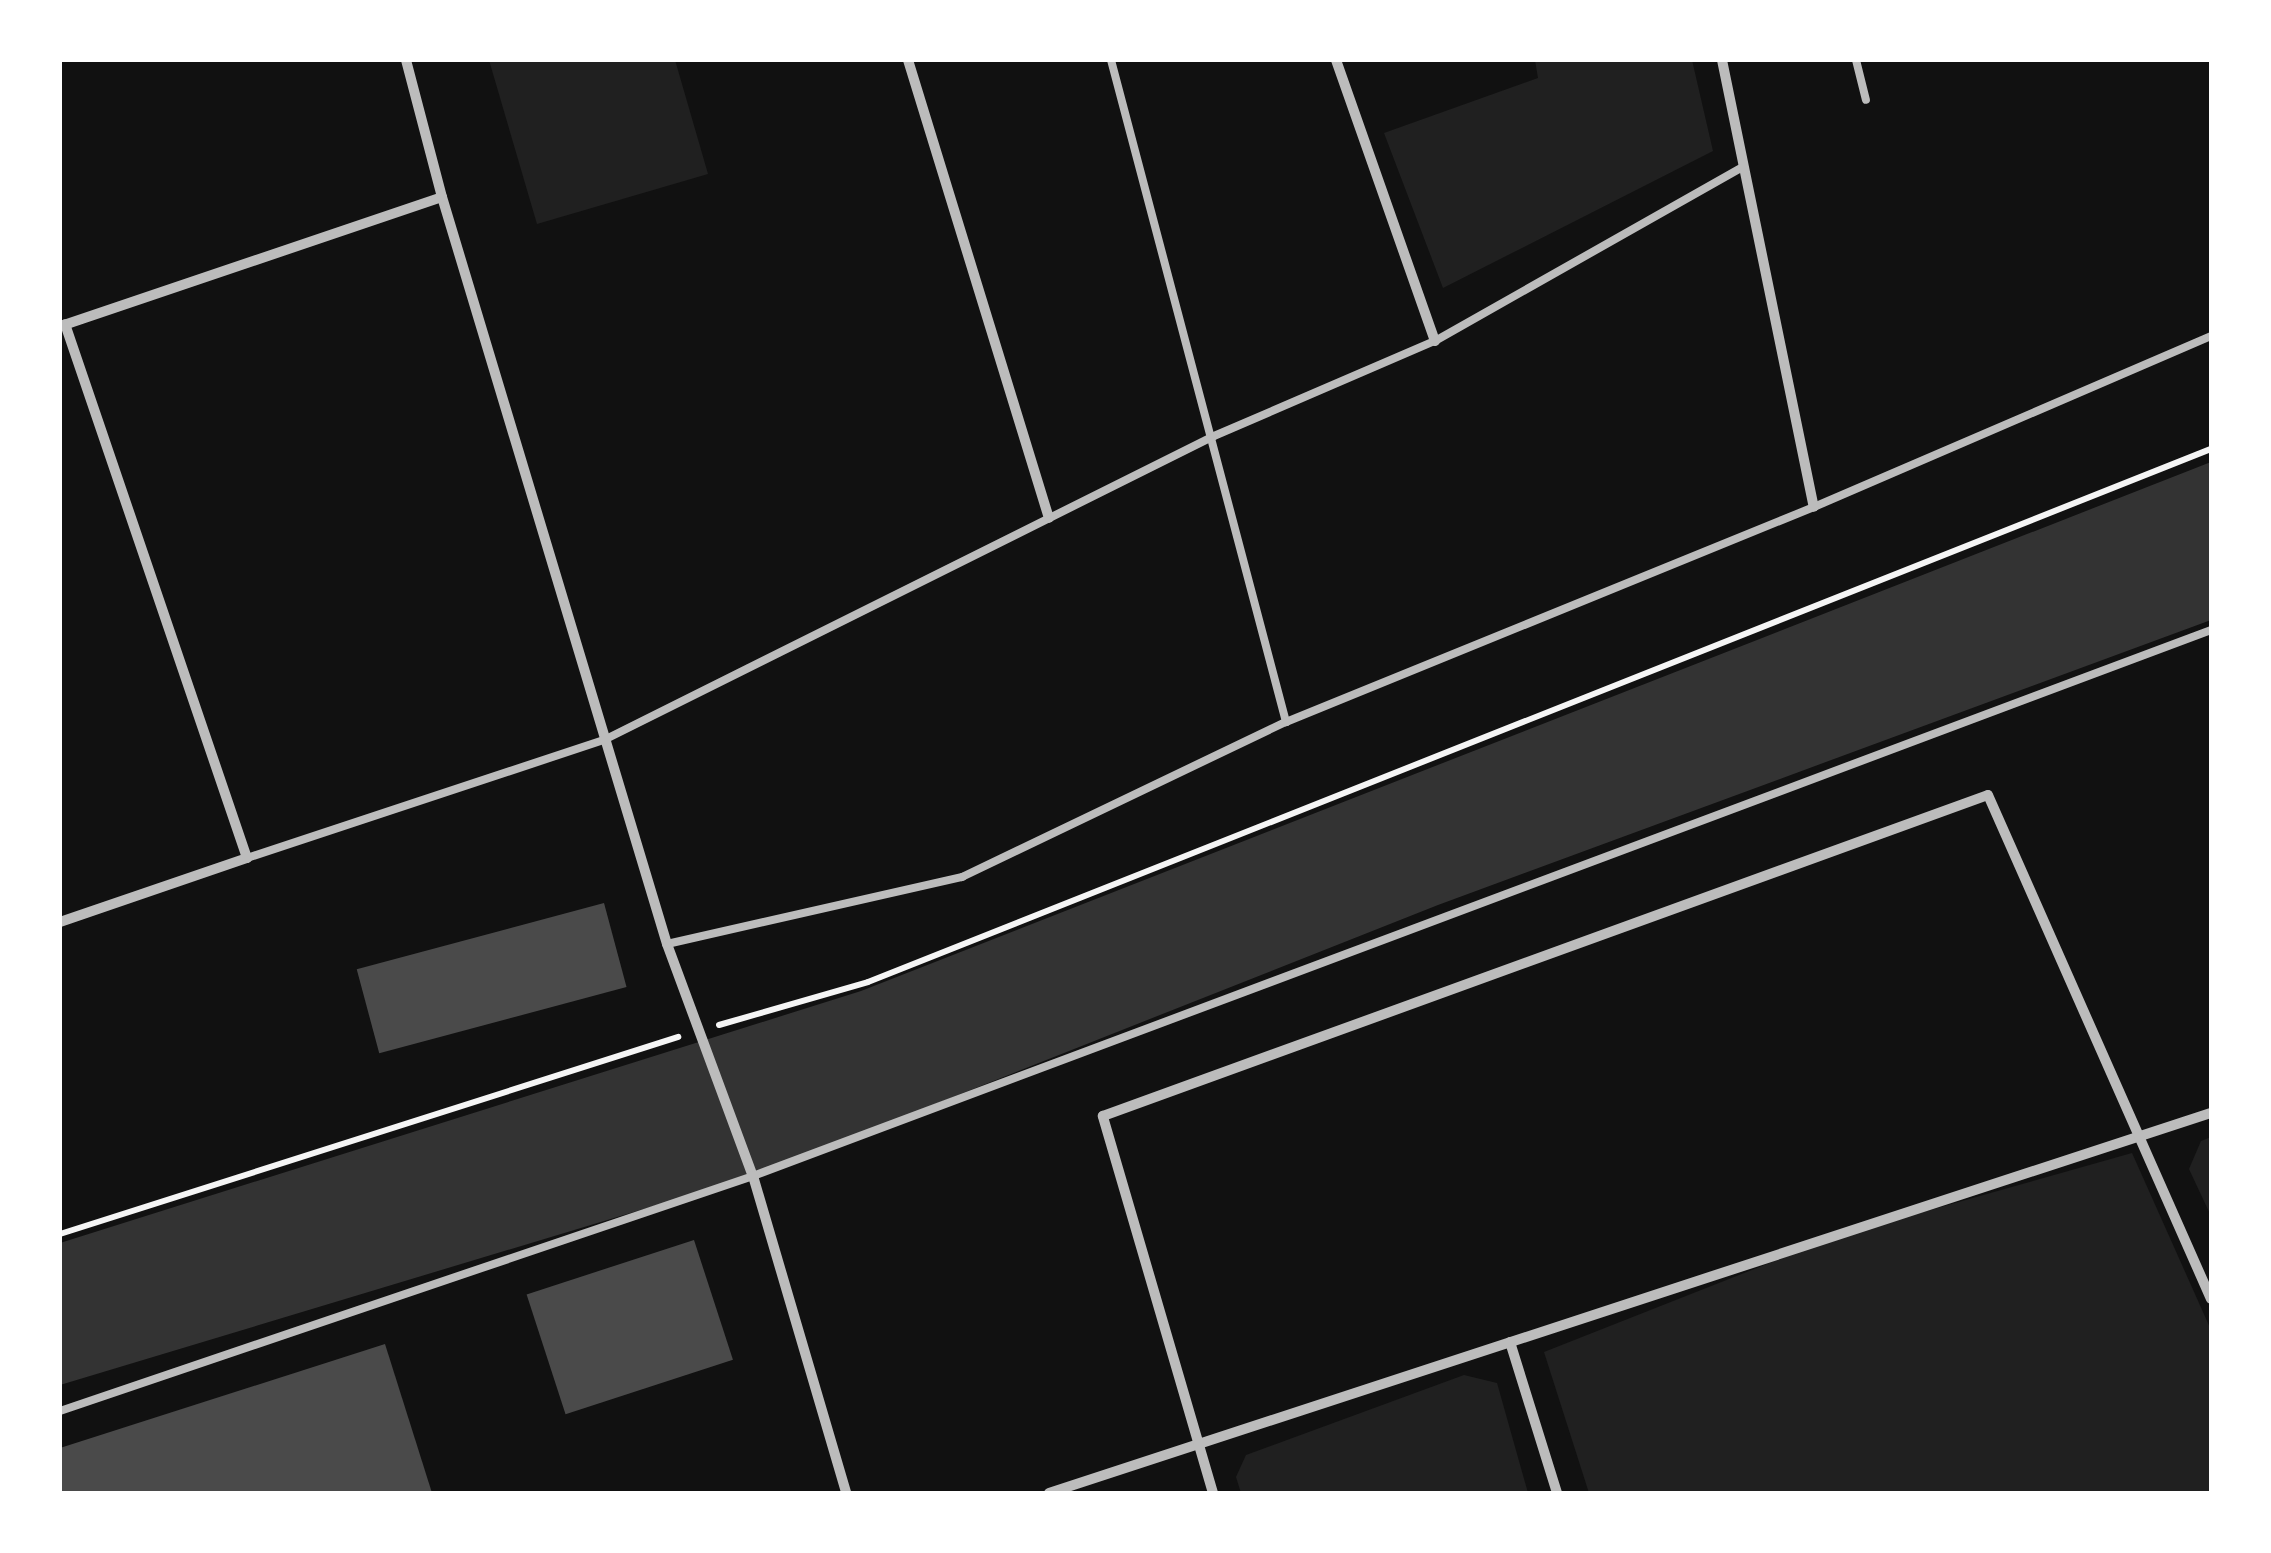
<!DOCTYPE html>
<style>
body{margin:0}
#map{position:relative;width:2271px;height:1553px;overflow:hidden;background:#111;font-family:"DejaVu Sans",sans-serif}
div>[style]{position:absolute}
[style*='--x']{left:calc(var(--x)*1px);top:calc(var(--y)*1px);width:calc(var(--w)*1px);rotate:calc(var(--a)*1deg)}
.green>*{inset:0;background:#202020}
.water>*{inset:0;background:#333}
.building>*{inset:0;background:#4a4a4a;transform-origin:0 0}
.path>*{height:6px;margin:-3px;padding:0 3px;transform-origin:3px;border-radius:3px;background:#f5f5f5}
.service>*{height:8px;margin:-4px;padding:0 4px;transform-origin:4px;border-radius:4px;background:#bcbcbc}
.minor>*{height:10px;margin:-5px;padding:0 5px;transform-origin:5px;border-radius:5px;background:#bcbcbc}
span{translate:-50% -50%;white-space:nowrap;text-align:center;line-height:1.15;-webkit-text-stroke:8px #fff;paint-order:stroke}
.frame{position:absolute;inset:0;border:62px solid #fff;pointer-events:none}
</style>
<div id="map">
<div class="green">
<div style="clip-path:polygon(489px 60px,675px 60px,708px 174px,537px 224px)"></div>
<div style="clip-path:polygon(1535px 60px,1692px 60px,1713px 151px,1443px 288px,1384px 133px,1538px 78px)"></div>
<div style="clip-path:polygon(2211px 1137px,2211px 1216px,2189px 1169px,2201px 1141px)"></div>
<div style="clip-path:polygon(2132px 1153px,2211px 1330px,2211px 1493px,1589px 1493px,1544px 1352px,1838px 1236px)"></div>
<div style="clip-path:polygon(1464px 1375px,1497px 1383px,1528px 1493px,1241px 1493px,1236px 1477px,1246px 1455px)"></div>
</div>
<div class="water">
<div style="clip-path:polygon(2211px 462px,2211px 620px,1438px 905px,753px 1176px,60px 1385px,60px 1243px,861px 991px)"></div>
</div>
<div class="building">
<div style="left:604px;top:903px;width:87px;height:256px;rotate:75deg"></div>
<div style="left:694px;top:1240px;width:126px;height:176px;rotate:72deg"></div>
<div style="clip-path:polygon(385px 1344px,432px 1493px,60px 1493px,60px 1448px)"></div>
</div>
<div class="path">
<div style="--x:719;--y:1025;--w:155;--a:-16.1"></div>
<div style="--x:868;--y:982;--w:1445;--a:-21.65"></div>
<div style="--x:60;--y:1234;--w:649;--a:-17.68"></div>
</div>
<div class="service">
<div style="--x:1111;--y:60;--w:685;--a:75.19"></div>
<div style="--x:1856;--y:60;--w:41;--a:76"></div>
<div style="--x:247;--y:858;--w:378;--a:-18.3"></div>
<div style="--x:606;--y:739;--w:679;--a:-26.49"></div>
<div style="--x:1214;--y:436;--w:241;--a:-23.3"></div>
<div style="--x:1435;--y:341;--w:355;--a:-29.5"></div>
<div style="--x:667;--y:944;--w:303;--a:-12.8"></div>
<div style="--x:962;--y:877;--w:359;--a:-25.6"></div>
<div style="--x:1286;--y:722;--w:570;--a:-22.16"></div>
<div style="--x:1814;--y:507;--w:432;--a:-23.3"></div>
<div style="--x:60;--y:1411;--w:732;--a:-18.73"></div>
<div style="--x:753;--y:1176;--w:1557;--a:-20.53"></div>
</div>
<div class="minor">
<div style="--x:406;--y:60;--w:142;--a:75.3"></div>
<div style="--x:442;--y:197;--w:780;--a:73.24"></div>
<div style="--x:667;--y:944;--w:247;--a:69.7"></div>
<div style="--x:753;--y:1176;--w:330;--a:73.6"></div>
<div style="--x:908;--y:60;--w:479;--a:72.9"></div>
<div style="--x:1336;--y:60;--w:298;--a:70.6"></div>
<div style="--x:1722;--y:60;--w:456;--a:78.4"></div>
<div style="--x:61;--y:326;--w:402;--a:-18.7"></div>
<div style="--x:60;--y:922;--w:198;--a:-18.9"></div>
<div style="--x:247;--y:858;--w:564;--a:-108.82"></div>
<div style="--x:1510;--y:1342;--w:158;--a:72.7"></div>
<div style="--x:1049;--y:1493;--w:1223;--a:-18.11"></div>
<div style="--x:1213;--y:1493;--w:393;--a:-106.3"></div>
<div style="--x:1103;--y:1116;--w:941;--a:-19.94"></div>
<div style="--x:1988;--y:795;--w:551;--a:66.13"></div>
</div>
<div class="frame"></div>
</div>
